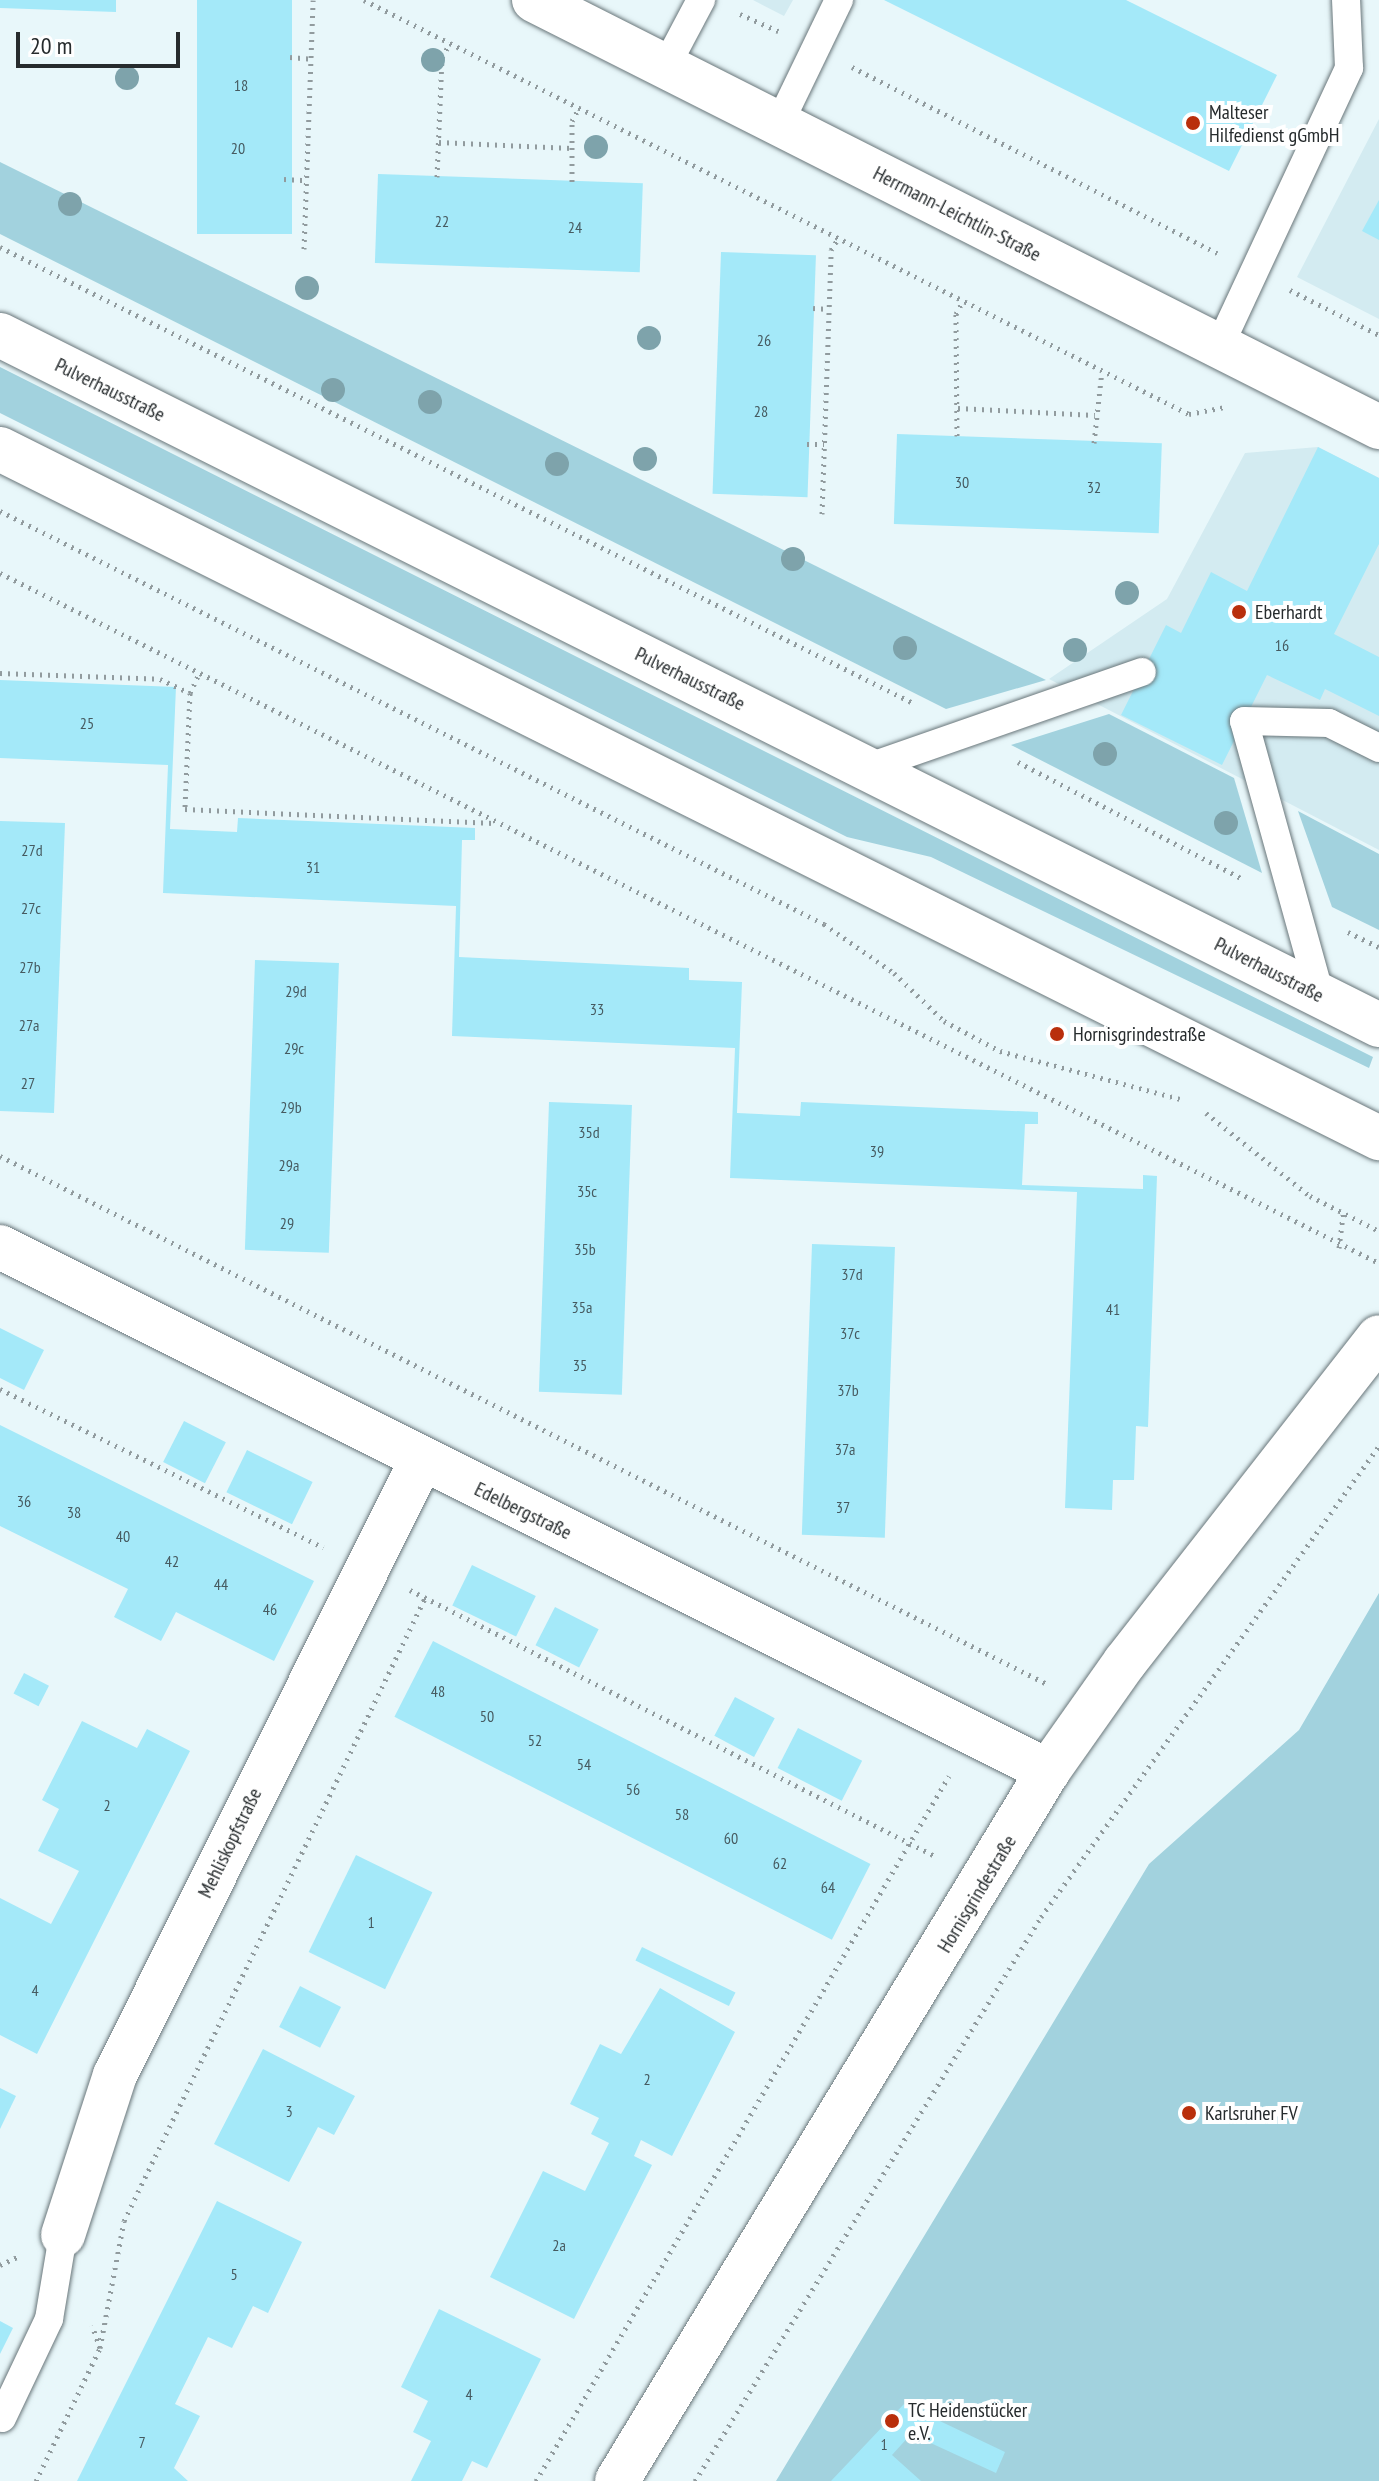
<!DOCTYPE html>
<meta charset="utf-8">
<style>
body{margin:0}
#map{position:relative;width:1379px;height:2481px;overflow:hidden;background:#e8f7fa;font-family:"PT Sans Narrow",sans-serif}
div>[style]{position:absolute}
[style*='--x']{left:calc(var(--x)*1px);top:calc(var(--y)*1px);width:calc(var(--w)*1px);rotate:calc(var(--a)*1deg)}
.built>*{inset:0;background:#d3ebf1}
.green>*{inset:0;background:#a2d2de}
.building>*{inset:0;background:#a4e9f9;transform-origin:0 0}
.path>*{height:5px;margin-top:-2.5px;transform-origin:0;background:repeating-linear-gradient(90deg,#919b9e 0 2px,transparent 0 8px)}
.roads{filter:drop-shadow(0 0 2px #69767a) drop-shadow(0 0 2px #69767a)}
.lane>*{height:28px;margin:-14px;padding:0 14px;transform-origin:14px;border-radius:14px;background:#fff}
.street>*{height:44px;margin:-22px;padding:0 22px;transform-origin:22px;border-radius:22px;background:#fff}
.secondary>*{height:44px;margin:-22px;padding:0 22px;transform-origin:22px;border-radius:22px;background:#fff}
.trees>*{width:24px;height:24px;margin:-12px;border-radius:50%;background:#7ea3ab}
.dots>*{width:22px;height:22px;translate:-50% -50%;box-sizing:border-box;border:4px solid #fff;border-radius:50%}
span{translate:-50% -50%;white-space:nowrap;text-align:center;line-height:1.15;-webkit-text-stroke:8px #fff;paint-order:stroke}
.number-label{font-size:16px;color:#465a60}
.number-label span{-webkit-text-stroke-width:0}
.poi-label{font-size:20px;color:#262b2d}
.left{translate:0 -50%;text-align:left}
.street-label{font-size:20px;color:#262b2d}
.scale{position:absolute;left:16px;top:32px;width:164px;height:36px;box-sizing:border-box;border:4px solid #262b2d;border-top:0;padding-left:10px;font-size:24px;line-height:28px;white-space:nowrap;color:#262b2d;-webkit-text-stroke:6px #fff;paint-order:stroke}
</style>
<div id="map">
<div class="built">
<div style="clip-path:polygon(753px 0,793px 0,784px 16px)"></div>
<div style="clip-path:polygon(1379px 119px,1379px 319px,1297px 277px)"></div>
<div style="clip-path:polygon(1318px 447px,1379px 478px,1379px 850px,1049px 679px,1167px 599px,1245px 453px)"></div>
</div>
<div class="green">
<div style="clip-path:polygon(0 162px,1046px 680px,946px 709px,0 234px)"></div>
<div style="clip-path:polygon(0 367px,1373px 1057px,1369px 1068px,931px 857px,847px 837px,0 413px)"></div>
<div style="clip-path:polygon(1109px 714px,1234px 778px,1262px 873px,1011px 745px)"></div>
<div style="clip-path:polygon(1298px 811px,1379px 854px,1379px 930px,1332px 907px)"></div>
<div style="clip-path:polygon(1379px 1593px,1379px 2481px,776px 2481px,1149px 1864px,1299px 1730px)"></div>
</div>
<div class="building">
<div style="clip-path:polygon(0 0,116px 0,116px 12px,0 8px)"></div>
<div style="left:197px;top:0;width:95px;height:234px"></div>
<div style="clip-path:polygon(884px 0,1126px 0,1277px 75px,1229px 171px)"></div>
<div style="left:378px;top:174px;width:265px;height:89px;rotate:2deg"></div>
<div style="clip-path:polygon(1379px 200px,1379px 240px,1362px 231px)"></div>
<div style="left:721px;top:252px;width:95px;height:242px;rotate:2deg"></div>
<div style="left:897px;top:434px;width:265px;height:90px;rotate:2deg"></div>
<div style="clip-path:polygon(1318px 447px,1379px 478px,1379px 544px,1334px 634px,1379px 657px,1379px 716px,1325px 689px,1320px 700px,1267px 675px,1222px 765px,1121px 715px,1166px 625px,1181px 633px,1211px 572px,1247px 591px)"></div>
<div style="clip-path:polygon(0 680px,176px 687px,170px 829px,237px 832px,238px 818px,475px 828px,475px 840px,462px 840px,459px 957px,689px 968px,689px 980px,742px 982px,737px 1113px,800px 1116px,801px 1102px,1038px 1112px,1038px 1124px,1025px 1124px,1022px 1185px,1143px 1189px,1143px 1175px,1157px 1176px,1148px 1427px,1136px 1426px,1134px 1480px,1113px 1480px,1112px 1510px,1065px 1508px,1077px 1192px,730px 1178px,735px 1048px,452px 1036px,456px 906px,163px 893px,168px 765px,0 758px)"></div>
<div style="clip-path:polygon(0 821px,65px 823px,54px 1113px,0 1111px)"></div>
<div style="left:255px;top:960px;width:84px;height:290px;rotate:2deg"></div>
<div style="left:549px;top:1102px;width:83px;height:290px;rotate:2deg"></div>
<div style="left:812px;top:1244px;width:83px;height:291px;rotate:2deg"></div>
<div style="clip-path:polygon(0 1328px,44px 1350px,24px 1390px,0 1378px)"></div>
<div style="left:184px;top:1421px;width:47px;height:46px;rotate:27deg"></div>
<div style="clip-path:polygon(0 1425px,314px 1581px,274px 1661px,176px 1612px,161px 1641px,114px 1617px,128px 1589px,0 1526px)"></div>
<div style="left:247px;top:1450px;width:73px;height:47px;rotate:26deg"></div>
<div style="left:472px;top:1565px;width:71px;height:45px;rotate:26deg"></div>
<div style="left:555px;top:1607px;width:49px;height:43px;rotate:27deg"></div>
<div style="left:433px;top:1641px;width:491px;height:85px;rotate:27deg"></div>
<div style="left:24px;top:1673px;width:28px;height:23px;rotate:27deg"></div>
<div style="left:735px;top:1697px;width:45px;height:44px;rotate:28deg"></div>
<div style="clip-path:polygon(82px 1721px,137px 1748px,147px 1729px,190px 1751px,37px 2054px,0 2035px,0 1898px,51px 1924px,79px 1871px,38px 1851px,59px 1809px,42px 1800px)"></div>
<div style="left:798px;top:1728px;width:72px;height:45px;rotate:27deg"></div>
<div style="left:356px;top:1855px;width:85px;height:108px;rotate:26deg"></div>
<div style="left:642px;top:1947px;width:104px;height:15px;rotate:26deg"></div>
<div style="left:300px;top:1986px;width:46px;height:46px;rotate:27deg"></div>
<div style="clip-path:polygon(660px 1988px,735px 2032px,672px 2156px,641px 2140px,634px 2156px,652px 2165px,574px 2319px,490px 2277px,543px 2171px,585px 2191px,609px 2143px,591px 2134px,599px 2118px,570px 2104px,600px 2044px,621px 2054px)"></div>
<div style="clip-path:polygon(263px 2049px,355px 2096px,334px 2135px,318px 2127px,289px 2182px,214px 2144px)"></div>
<div style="clip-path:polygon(0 2088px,16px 2096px,0 2129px)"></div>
<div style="clip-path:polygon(217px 2201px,302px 2242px,268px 2313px,253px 2306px,232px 2348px,208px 2337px,175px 2404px,200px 2416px,174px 2468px,188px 2481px,77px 2481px)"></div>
<div style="clip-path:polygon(439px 2309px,541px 2359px,487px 2468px,472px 2461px,462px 2481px,411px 2481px,431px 2441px,413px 2432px,428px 2401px,401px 2387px)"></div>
<div style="clip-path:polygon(0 2321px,13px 2328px,0 2354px)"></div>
<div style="clip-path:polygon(904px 2404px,1005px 2452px,996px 2473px,911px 2434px,892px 2455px,921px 2481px,831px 2481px)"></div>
</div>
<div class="path">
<div style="--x:364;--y:0;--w:923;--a:26.65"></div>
<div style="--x:1189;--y:414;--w:36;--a:-11"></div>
<div style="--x:740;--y:14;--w:42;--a:24.1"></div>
<div style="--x:290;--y:57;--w:21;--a:5"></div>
<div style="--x:852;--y:67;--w:410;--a:27"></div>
<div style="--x:439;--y:142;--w:133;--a:2.6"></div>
<div style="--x:437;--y:177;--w:120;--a:-87.6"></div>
<div style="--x:442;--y:57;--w:16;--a:-60"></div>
<div style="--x:284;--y:179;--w:22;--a:3"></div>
<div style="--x:572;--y:182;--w:61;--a:-90"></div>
<div style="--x:572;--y:121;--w:15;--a:-62"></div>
<div style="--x:0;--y:247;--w:1023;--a:26.54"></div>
<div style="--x:304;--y:249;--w:249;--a:-87.9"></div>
<div style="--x:1290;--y:290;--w:100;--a:26.8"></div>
<div style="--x:813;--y:308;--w:16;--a:4"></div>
<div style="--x:958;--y:408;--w:137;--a:2.9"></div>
<div style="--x:957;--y:436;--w:122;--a:-90.5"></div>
<div style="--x:956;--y:314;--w:15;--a:-62"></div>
<div style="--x:1094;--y:443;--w:72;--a:-83.7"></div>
<div style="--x:807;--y:444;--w:17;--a:0"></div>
<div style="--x:0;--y:511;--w:922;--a:26.62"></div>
<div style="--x:824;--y:924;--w:85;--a:35"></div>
<div style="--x:894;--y:973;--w:69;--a:43.8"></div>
<div style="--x:944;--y:1021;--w:64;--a:28.2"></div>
<div style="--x:1000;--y:1051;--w:186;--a:14.9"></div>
<div style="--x:822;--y:514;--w:264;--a:-88"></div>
<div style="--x:831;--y:250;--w:15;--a:-58"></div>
<div style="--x:0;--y:573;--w:1542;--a:26.58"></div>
<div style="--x:0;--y:673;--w:160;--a:2.1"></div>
<div style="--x:160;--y:679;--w:33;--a:25"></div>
<div style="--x:190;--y:693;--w:116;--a:92.5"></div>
<div style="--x:185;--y:809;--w:309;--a:2.6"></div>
<div style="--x:190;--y:693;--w:21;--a:-65"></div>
<div style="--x:1018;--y:762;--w:254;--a:27.5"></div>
<div style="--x:1348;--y:932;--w:34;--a:26"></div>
<div style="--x:1206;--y:1113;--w:133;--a:38.6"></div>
<div style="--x:1310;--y:1196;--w:77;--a:26.9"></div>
<div style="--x:0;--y:1156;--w:1175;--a:26.76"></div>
<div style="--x:1339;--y:1248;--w:34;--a:-83"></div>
<div style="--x:0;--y:1389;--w:360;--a:26.1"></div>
<div style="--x:410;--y:1590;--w:591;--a:26.87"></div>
<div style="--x:0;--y:2265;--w:19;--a:-25"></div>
<div style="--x:100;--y:2348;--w:129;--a:-79.3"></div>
<div style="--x:124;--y:2221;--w:692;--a:-64.21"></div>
<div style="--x:36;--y:2481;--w:148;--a:-64.3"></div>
<div style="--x:100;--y:2348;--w:24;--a:-109"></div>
<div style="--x:536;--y:2481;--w:817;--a:-59.64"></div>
<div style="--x:695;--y:2481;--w:662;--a:-58.47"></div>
<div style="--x:1041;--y:1917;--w:580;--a:-54.34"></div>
</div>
<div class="roads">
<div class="lane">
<div style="--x:666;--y:66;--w:75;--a:-62.1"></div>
<div style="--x:779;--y:124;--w:138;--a:-64.2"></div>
<div style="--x:1219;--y:347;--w:308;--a:-65"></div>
<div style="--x:1349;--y:68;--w:68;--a:-92.5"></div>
<div style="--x:866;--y:768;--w:292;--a:-19.2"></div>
<div style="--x:1320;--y:995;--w:284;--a:-105.5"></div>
<div style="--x:1244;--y:721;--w:85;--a:1.3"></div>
<div style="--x:1329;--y:723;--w:56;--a:26.6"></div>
<div style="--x:2;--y:2418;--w:110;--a:-64.6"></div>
<div style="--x:49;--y:2319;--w:85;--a:-80.5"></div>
</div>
<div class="street">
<div style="--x:534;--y:0;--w:947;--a:26.81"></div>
<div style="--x:0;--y:1247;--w:1172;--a:26.57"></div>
<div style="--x:63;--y:2235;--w:168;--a:-72"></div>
<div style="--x:115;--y:2075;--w:686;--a:-63.51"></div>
<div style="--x:617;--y:2481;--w:831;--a:-58.74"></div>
<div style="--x:1048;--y:1771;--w:133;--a:-54.8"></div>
<div style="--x:1125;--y:1662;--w:412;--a:-52"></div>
</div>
<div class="secondary">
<div style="--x:0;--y:335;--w:1542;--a:26.58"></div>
<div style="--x:0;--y:449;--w:1542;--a:26.55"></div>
</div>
</div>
<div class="trees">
<div style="left:433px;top:60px"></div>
<div style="left:127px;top:78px"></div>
<div style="left:596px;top:147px"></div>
<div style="left:70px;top:204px"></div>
<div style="left:307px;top:288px"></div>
<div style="left:649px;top:338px"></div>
<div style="left:333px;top:390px"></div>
<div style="left:430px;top:402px"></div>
<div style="left:645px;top:459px"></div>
<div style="left:557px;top:464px"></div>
<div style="left:793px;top:559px"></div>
<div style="left:1127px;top:593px"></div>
<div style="left:905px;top:648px"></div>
<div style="left:1075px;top:650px"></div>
<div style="left:1105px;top:754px"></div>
<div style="left:1226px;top:823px"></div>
</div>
<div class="dots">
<div style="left:1193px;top:123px;background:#b92f0c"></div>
<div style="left:1239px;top:612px;background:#b92f0c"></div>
<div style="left:1057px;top:1034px;background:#b92f0c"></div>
<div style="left:1189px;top:2113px;background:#b92f0c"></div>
<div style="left:892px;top:2421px;background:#b92f0c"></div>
</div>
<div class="number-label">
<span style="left:241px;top:85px">18</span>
<span style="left:238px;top:148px">20</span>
<span style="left:442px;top:221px">22</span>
<span style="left:575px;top:227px">24</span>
<span style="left:764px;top:340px">26</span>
<span style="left:761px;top:411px">28</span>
<span style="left:962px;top:482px">30</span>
<span style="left:1094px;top:487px">32</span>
<span style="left:1282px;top:645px">16</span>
<span style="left:87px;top:723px">25</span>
<span style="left:32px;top:850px">27d</span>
<span style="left:313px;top:867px">31</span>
<span style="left:31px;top:908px">27c</span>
<span style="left:30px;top:967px">27b</span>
<span style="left:296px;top:991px">29d</span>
<span style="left:597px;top:1009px">33</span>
<span style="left:29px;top:1025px">27a</span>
<span style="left:294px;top:1048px">29c</span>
<span style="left:28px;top:1083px">27</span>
<span style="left:291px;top:1107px">29b</span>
<span style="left:589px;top:1132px">35d</span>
<span style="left:877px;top:1151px">39</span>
<span style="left:289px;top:1165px">29a</span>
<span style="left:587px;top:1191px">35c</span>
<span style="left:287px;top:1223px">29</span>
<span style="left:585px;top:1249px">35b</span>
<span style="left:852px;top:1274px">37d</span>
<span style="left:582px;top:1307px">35a</span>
<span style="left:1113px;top:1309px">41</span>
<span style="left:850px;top:1333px">37c</span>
<span style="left:580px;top:1365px">35</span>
<span style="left:848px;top:1390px">37b</span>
<span style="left:845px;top:1449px">37a</span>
<span style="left:24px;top:1501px">36</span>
<span style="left:843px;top:1507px">37</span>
<span style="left:74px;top:1512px">38</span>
<span style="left:123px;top:1536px">40</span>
<span style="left:172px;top:1561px">42</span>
<span style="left:221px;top:1584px">44</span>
<span style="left:270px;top:1609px">46</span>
<span style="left:438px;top:1691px">48</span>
<span style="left:487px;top:1716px">50</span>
<span style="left:535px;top:1740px">52</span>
<span style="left:584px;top:1764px">54</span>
<span style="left:633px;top:1789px">56</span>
<span style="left:107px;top:1805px">2</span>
<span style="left:682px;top:1814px">58</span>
<span style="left:731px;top:1838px">60</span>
<span style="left:780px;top:1863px">62</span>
<span style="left:828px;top:1887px">64</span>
<span style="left:371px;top:1922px">1</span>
<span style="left:35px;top:1990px">4</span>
<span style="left:647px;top:2079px">2</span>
<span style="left:289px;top:2111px">3</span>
<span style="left:559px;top:2245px">2a</span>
<span style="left:234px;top:2274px">5</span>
<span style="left:469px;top:2394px">4</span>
<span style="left:142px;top:2442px">7</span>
<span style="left:884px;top:2444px">1</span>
</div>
<div class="poi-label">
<span class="left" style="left:1209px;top:124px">Malteser<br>Hilfedienst gGmbH</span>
<span class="left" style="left:1255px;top:612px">Eberhardt</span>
<span class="left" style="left:1073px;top:1034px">Hornisgrindestraße</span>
<span class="left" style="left:1205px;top:2113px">Karlsruher FV</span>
<span class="left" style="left:908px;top:2422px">TC Heidenstücker<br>e.V.</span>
</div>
<div class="street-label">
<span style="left:957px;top:214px;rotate:27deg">Herrmann-Leichtlin-Straße</span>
<span style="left:110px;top:390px;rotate:26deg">Pulverhausstraße</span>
<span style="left:690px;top:679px;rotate:26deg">Pulverhausstraße</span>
<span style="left:1269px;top:970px;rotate:27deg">Pulverhausstraße</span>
<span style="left:523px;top:1511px;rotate:26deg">Edelbergstraße</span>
<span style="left:230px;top:1843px;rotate:-64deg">Mehliskopfstraße</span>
<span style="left:977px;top:1894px;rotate:-59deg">Hornisgrindestraße</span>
</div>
<div class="scale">20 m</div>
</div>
